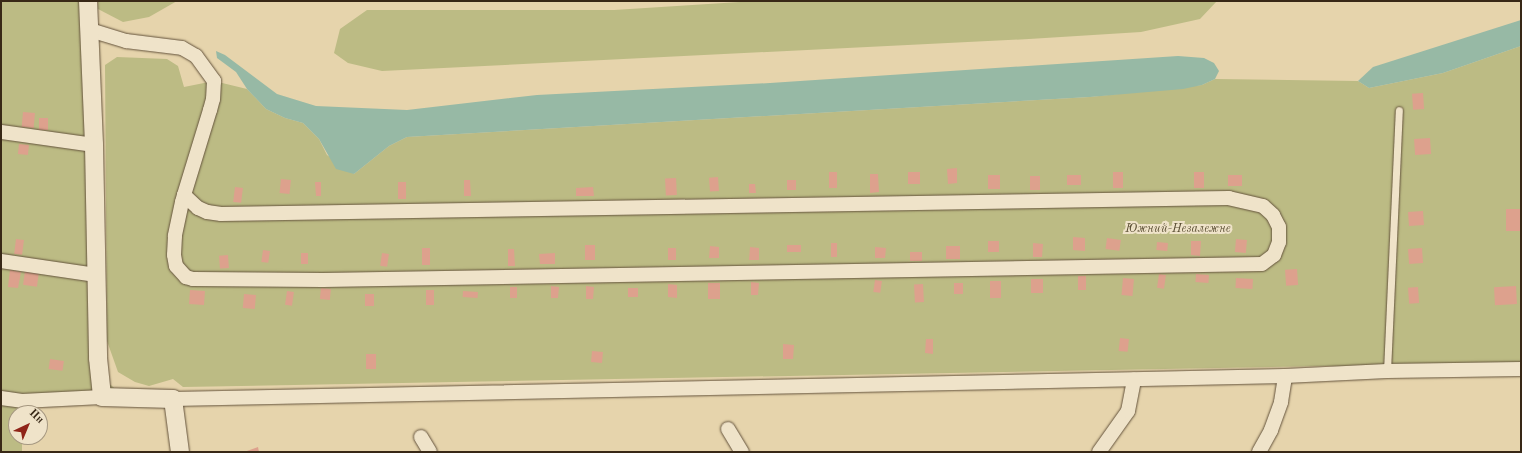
<!DOCTYPE html>
<meta charset="utf-8">
<style>
body{margin:0}
#map{position:relative;width:1522px;height:453px;overflow:hidden;background:#e6d4ac;font-family:"Old Standard TT",serif}
div>[style]{position:absolute}
[style*='--x']{left:calc(var(--x)*1px);top:calc(var(--y)*1px);width:calc(var(--w)*1px);rotate:calc(var(--a)*1deg)}
.green>*{inset:0;background:#bcbb84}
.water>*{inset:0;background:#97b9a5}
.building>*{inset:0;background:#dda18d;transform-origin:0 0}
.roads{filter:drop-shadow(0 0 1px #64533c) drop-shadow(0 0 1px #64533c)}
.service>*{height:7px;margin:-3.5px;padding:0 3.5px;transform-origin:3.5px;border-radius:3.5px;background:#efe3c9}
.minor>*{height:14px;margin:-7px;padding:0 7px;transform-origin:7px;border-radius:7px;background:#efe3c9}
.tertiary>*{height:18px;margin:-9px;padding:0 9px;transform-origin:9px;border-radius:9px;background:#efe3c9}
span{translate:-50% -50%;white-space:nowrap;text-align:center;line-height:1.15;-webkit-text-stroke:4px #efe3c9;paint-order:stroke}
.park-label{font-size:12px;color:#594d32;font-style:italic}
.frame{position:absolute;inset:0;border:2px solid #382816;pointer-events:none}
.north{position:absolute;left:8px;top:405px;width:40px;height:40px;box-sizing:border-box;background:#efe3c9;border:1px solid #a69881;border-radius:50%;rotate:44deg;font-size:11px;font-weight:700;line-height:16px;text-align:center;color:#382816}
.north::after{content:'';display:block;margin:auto;width:14px;height:18px;background:#8f2418;clip-path:polygon(50% 0,100% 100%,50% 72%,0 100%)}
</style>
<div id="map">
<div class="green">
<div style="clip-path:polygon(1px 1px,88px 1px,106px 381px,119px 392px,22px 401px,22px 413px,16px 413px,16px 437px,22px 437px,22px 452px,1px 452px)"></div>
<div style="clip-path:polygon(98px 1px,177px 1px,149px 17px,123px 22px,98px 9px)"></div>
<div style="clip-path:polygon(755px 1px,1217px 1px,1200px 19px,1141px 32px,1029px 39px,382px 71px,348px 63px,334px 53px,340px 29px,367px 10px,614px 10px)"></div>
<div style="clip-path:polygon(1521px 46px,1521px 369px,1387px 371px,1330px 366px,183px 387px,173px 379px,149px 386px,135px 382px,118px 372px,107px 341px,105px 65px,117px 57px,167px 59px,178px 66px,184px 87px,214px 81px,247px 89px,266px 109px,285px 118px,303px 123px,319px 139px,327px 155px,354px 174px,389px 146px,407px 137px,1090px 97px,1202px 85px,1215px 79px,1358px 81px,1369px 88px,1443px 73px)"></div>
</div>
<div class="water">
<div style="clip-path:polygon(1521px 20px,1521px 46px,1443px 73px,1369px 88px,1358px 81px,1373px 67px)"></div>
<div style="clip-path:polygon(216px 51px,225px 55px,277px 94px,316px 106px,407px 110px,537px 95px,770px 83px,1178px 56px,1204px 58px,1214px 63px,1219px 71px,1215px 79px,1202px 85px,1183px 89px,1090px 97px,407px 137px,389px 146px,354px 174px,336px 169px,319px 139px,303px 123px,285px 118px,266px 109px,247px 89px,236px 72px,217px 58px)"></div>
</div>
<div class="building">
<div style="left:1423px;top:93px;width:16px;height:11px;rotate:86deg"></div>
<div style="left:23px;top:112px;width:12px;height:15px;rotate:5deg"></div>
<div style="left:39px;top:118px;width:9px;height:12px"></div>
<div style="left:1430px;top:138px;width:16px;height:16px;rotate:86deg"></div>
<div style="left:19px;top:144px;width:10px;height:10px;rotate:6deg"></div>
<div style="clip-path:polygon(957px 168px,957px 183px,948px 184px,947px 169px)"></div>
<div style="left:829px;top:172px;width:8px;height:16px"></div>
<div style="left:908px;top:172px;width:12px;height:12px"></div>
<div style="left:1113px;top:172px;width:10px;height:16px"></div>
<div style="left:1194px;top:172px;width:10px;height:16px"></div>
<div style="clip-path:polygon(870px 174px,878px 174px,879px 192px,870px 193px)"></div>
<div style="left:988px;top:175px;width:12px;height:14px"></div>
<div style="left:1067px;top:175px;width:14px;height:10px"></div>
<div style="left:1228px;top:175px;width:14px;height:11px"></div>
<div style="left:1030px;top:176px;width:10px;height:14px"></div>
<div style="left:718px;top:177px;width:14px;height:9px;rotate:86deg"></div>
<div style="left:676px;top:178px;width:17px;height:11px;rotate:87deg"></div>
<div style="left:281px;top:179px;width:10px;height:14px;rotate:6deg"></div>
<div style="clip-path:polygon(464px 180px,470px 180px,471px 196px,464px 196px)"></div>
<div style="left:796px;top:180px;width:10px;height:9px;rotate:90deg"></div>
<div style="clip-path:polygon(315px 182px,321px 182px,321px 196px,316px 196px)"></div>
<div style="left:398px;top:182px;width:8px;height:17px"></div>
<div style="clip-path:polygon(749px 184px,755px 184px,756px 193px,749px 193px)"></div>
<div style="left:235px;top:187px;width:8px;height:15px;rotate:7deg"></div>
<div style="clip-path:polygon(593px 187px,594px 196px,576px 196px,576px 188px)"></div>
<div style="left:1521px;top:209px;width:22px;height:15px;rotate:90deg"></div>
<div style="left:1423px;top:211px;width:14px;height:15px;rotate:86deg"></div>
<div style="clip-path:polygon(1073px 237px,1085px 238px,1085px 251px,1073px 250px)"></div>
<div style="left:1107px;top:238px;width:14px;height:11px;rotate:8deg"></div>
<div style="left:16px;top:239px;width:8px;height:15px;rotate:7deg"></div>
<div style="left:1236px;top:239px;width:11px;height:13px;rotate:5deg"></div>
<div style="left:988px;top:241px;width:11px;height:11px"></div>
<div style="clip-path:polygon(1191px 241px,1201px 241px,1200px 256px,1191px 255px)"></div>
<div style="left:1157px;top:242px;width:11px;height:8px;rotate:5deg"></div>
<div style="left:831px;top:243px;width:6px;height:14px"></div>
<div style="clip-path:polygon(1033px 243px,1043px 244px,1042px 257px,1033px 257px)"></div>
<div style="left:585px;top:245px;width:10px;height:15px"></div>
<div style="left:787px;top:245px;width:14px;height:7px"></div>
<div style="clip-path:polygon(710px 246px,719px 247px,719px 258px,709px 258px)"></div>
<div style="left:946px;top:246px;width:14px;height:13px"></div>
<div style="clip-path:polygon(750px 247px,759px 248px,759px 260px,749px 260px)"></div>
<div style="clip-path:polygon(875px 247px,886px 248px,885px 258px,875px 258px)"></div>
<div style="left:422px;top:248px;width:8px;height:17px"></div>
<div style="left:668px;top:248px;width:8px;height:12px"></div>
<div style="left:1422px;top:248px;width:15px;height:14px;rotate:86deg"></div>
<div style="clip-path:polygon(508px 249px,514px 249px,515px 266px,508px 266px)"></div>
<div style="left:263px;top:250px;width:7px;height:12px;rotate:8deg"></div>
<div style="left:910px;top:252px;width:12px;height:9px"></div>
<div style="left:301px;top:253px;width:7px;height:11px"></div>
<div style="left:382px;top:253px;width:7px;height:13px;rotate:8deg"></div>
<div style="clip-path:polygon(555px 253px,555px 264px,540px 264px,539px 254px)"></div>
<div style="left:228px;top:255px;width:13px;height:9px;rotate:86deg"></div>
<div style="left:1297px;top:269px;width:16px;height:12px;rotate:86deg"></div>
<div style="clip-path:polygon(10px 270px,21px 272px,18px 288px,8px 287px)"></div>
<div style="left:25px;top:271px;width:14px;height:14px;rotate:8deg"></div>
<div style="left:1159px;top:274px;width:7px;height:14px;rotate:8deg"></div>
<div style="left:1196px;top:274px;width:13px;height:8px;rotate:4deg"></div>
<div style="left:1078px;top:276px;width:8px;height:14px"></div>
<div style="left:1123px;top:278px;width:11px;height:17px;rotate:5deg"></div>
<div style="left:1236px;top:278px;width:17px;height:10px;rotate:3deg"></div>
<div style="left:1031px;top:279px;width:12px;height:14px"></div>
<div style="left:875px;top:280px;width:7px;height:12px;rotate:8deg"></div>
<div style="left:990px;top:281px;width:11px;height:17px"></div>
<div style="clip-path:polygon(751px 282px,759px 283px,758px 295px,751px 295px)"></div>
<div style="left:708px;top:283px;width:12px;height:16px"></div>
<div style="left:954px;top:283px;width:9px;height:11px"></div>
<div style="clip-path:polygon(668px 284px,677px 285px,677px 298px,668px 297px)"></div>
<div style="left:923px;top:284px;width:18px;height:9px;rotate:87deg"></div>
<div style="clip-path:polygon(551px 286px,559px 287px,558px 298px,551px 298px)"></div>
<div style="clip-path:polygon(586px 286px,594px 287px,593px 299px,586px 299px)"></div>
<div style="left:1516px;top:286px;width:18px;height:22px;rotate:87deg"></div>
<div style="left:510px;top:287px;width:7px;height:11px"></div>
<div style="left:1418px;top:287px;width:16px;height:10px;rotate:86deg"></div>
<div style="left:321px;top:288px;width:10px;height:11px;rotate:6deg"></div>
<div style="left:628px;top:288px;width:10px;height:9px"></div>
<div style="left:190px;top:290px;width:15px;height:14px;rotate:4deg"></div>
<div style="left:426px;top:290px;width:8px;height:15px"></div>
<div style="left:287px;top:291px;width:7px;height:14px;rotate:8deg"></div>
<div style="left:463px;top:291px;width:15px;height:6px;rotate:4deg"></div>
<div style="left:244px;top:294px;width:12px;height:14px;rotate:5deg"></div>
<div style="left:365px;top:294px;width:9px;height:12px"></div>
<div style="left:1120px;top:338px;width:9px;height:13px;rotate:6deg"></div>
<div style="clip-path:polygon(926px 339px,933px 339px,933px 354px,925px 353px)"></div>
<div style="clip-path:polygon(783px 344px,794px 345px,793px 359px,783px 359px)"></div>
<div style="left:592px;top:351px;width:11px;height:11px;rotate:5deg"></div>
<div style="left:366px;top:354px;width:10px;height:15px"></div>
<div style="left:50px;top:359px;width:14px;height:10px;rotate:8deg"></div>
<div style="clip-path:polygon(258px 447px,259px 452px,244px 452px)"></div>
</div>
<div class="roads">
<div class="service">
<div style="--x:1387;--y:371;--w:261;--a:-87.4"></div>
</div>
<div class="minor">
<div style="--x:90;--y:30;--w:38;--a:17"></div>
<div style="--x:126;--y:41;--w:56;--a:7.1"></div>
<div style="--x:182;--y:48;--w:16;--a:30"></div>
<div style="--x:196;--y:56;--w:31;--a:54"></div>
<div style="--x:214;--y:81;--w:18;--a:93"></div>
<div style="--x:213;--y:99;--w:11;--a:105"></div>
<div style="--x:210;--y:110;--w:89;--a:107"></div>
<div style="--x:184;--y:195;--w:7;--a:106"></div>
<div style="--x:182;--y:202;--w:35;--a:102"></div>
<div style="--x:175;--y:236;--w:19;--a:93"></div>
<div style="--x:174;--y:255;--w:11;--a:80"></div>
<div style="--x:176;--y:266;--w:15;--a:48"></div>
<div style="--x:186;--y:277;--w:7;--a:16"></div>
<div style="--x:193;--y:279;--w:130;--a:0.4"></div>
<div style="--x:323;--y:280;--w:939;--a:-0.98"></div>
<div style="--x:1262;--y:264;--w:15;--a:-37"></div>
<div style="--x:1274;--y:255;--w:14;--a:-69"></div>
<div style="--x:1279;--y:242;--w:15;--a:-90"></div>
<div style="--x:1279;--y:227;--w:13;--a:-117"></div>
<div style="--x:1273;--y:215;--w:13;--a:-138"></div>
<div style="--x:1263;--y:206;--w:35;--a:-167"></div>
<div style="--x:1229;--y:198;--w:1008;--a:179.09"></div>
<div style="--x:221;--y:214;--w:14;--a:-172"></div>
<div style="--x:207;--y:212;--w:10;--a:-156"></div>
<div style="--x:198;--y:208;--w:19;--a:-137"></div>
<div style="--x:1;--y:132;--w:94;--a:8"></div>
<div style="--x:1;--y:261;--w:96;--a:8.4"></div>
<div style="--x:1;--y:398;--w:21;--a:8"></div>
<div style="--x:22;--y:401;--w:80;--a:-2.9"></div>
<div style="--x:173;--y:399;--w:1112;--a:-1.18"></div>
<div style="--x:1285;--y:376;--w:102;--a:-2.8"></div>
<div style="--x:1387;--y:371;--w:134;--a:-0.9"></div>
<div style="--x:728;--y:429;--w:27;--a:59"></div>
<div style="--x:421;--y:437;--w:17;--a:59"></div>
<div style="--x:1099;--y:452;--w:50;--a:-54.7"></div>
<div style="--x:1128;--y:411;--w:32;--a:-79"></div>
<div style="--x:1259;--y:452;--w:25;--a:-61"></div>
<div style="--x:1271;--y:430;--w:30;--a:-70"></div>
<div style="--x:1281;--y:402;--w:26;--a:-81"></div>
</div>
<div class="tertiary">
<div style="--x:88;--y:1;--w:144;--a:87.6"></div>
<div style="--x:94;--y:145;--w:213;--a:88.9"></div>
<div style="--x:98;--y:358;--w:39;--a:84"></div>
<div style="--x:102;--y:397;--w:71;--a:1.6"></div>
<div style="--x:173;--y:399;--w:53;--a:82.5"></div>
</div>
</div>
<div class="park-label">
<span style="left:1178px;top:230px">Южний-Незалежне</span>
</div>
<div class="frame"></div>
<div class="north">Пн</div>
</div>
